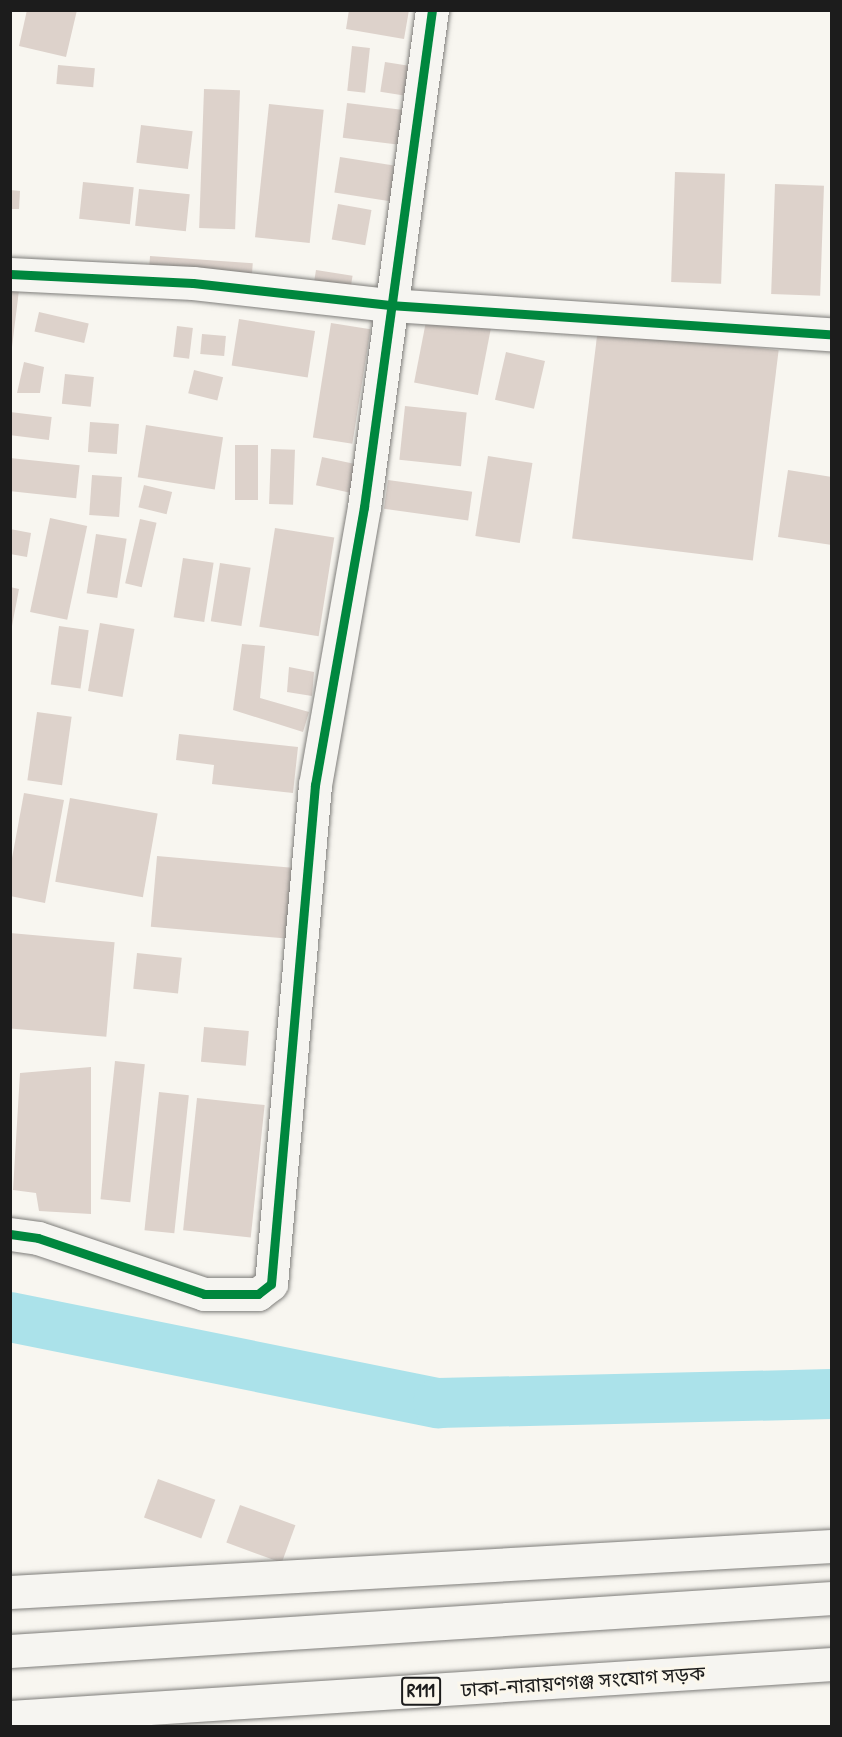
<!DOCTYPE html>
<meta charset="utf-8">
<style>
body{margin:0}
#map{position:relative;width:842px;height:1737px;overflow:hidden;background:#f8f6f0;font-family:"Patrick Hand","Noto Sans Bengali",sans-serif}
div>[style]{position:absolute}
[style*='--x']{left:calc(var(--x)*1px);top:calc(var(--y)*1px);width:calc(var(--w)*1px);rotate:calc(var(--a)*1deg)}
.canal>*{height:50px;margin:-25px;padding:0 25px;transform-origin:25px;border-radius:25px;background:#abe2ea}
.building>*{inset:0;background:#ddd2cb;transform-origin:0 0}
.roads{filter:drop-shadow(0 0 2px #7f7e7b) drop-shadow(0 0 2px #7f7e7b)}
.street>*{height:33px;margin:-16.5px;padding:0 16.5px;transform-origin:16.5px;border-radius:16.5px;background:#f6f5f1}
.secondary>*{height:33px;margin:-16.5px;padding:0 16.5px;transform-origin:16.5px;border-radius:16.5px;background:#f6f5f1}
.primary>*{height:33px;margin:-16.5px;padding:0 16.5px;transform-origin:16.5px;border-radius:16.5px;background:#f6f5f1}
.cycleway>*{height:9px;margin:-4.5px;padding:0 4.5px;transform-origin:4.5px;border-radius:4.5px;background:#00873e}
span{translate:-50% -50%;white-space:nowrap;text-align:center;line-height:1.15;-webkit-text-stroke:6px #fbf7ec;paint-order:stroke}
.shield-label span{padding:2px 4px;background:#fbf7ec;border:2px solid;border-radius:4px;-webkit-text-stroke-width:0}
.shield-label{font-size:18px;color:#1c1c1c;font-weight:700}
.street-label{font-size:20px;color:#1c1c1c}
.frame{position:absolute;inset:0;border:12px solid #1c1c1c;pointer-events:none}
</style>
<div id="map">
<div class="canal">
<div style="--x:10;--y:1317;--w:437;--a:11.4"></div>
<div style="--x:438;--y:1403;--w:394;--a:-1.3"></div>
</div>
<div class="building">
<div style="clip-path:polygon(27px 10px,77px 10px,66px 57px,19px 46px)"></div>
<div style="clip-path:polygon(349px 10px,409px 10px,404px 39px,346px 29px)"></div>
<div style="left:352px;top:46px;width:18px;height:45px;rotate:6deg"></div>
<div style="left:385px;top:62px;width:40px;height:30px;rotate:9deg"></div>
<div style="left:58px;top:65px;width:37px;height:19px;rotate:5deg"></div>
<div style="left:204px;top:89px;width:36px;height:139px;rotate:2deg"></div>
<div style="left:347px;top:103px;width:67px;height:35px;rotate:7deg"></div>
<div style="left:269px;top:104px;width:55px;height:134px;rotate:6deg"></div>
<div style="left:141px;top:125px;width:52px;height:38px;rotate:7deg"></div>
<div style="left:340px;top:157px;width:61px;height:36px;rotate:9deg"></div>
<div style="left:675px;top:172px;width:50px;height:110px;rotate:2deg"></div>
<div style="left:83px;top:182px;width:51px;height:37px;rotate:6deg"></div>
<div style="left:775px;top:184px;width:49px;height:110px;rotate:2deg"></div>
<div style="left:139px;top:189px;width:51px;height:37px;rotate:6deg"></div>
<div style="clip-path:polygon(10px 190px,20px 191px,19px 209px,10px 209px)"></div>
<div style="left:338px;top:204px;width:34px;height:36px;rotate:10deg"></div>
<div style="left:150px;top:256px;width:103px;height:40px;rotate:4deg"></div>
<div style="left:316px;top:270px;width:37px;height:40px;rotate:9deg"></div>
<div style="clip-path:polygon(10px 281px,20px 282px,12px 347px,10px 346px)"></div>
<div style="left:429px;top:306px;width:65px;height:78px;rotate:11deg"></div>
<div style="left:39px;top:312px;width:51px;height:20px;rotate:13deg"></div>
<div style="left:239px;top:319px;width:77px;height:47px;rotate:9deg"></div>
<div style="left:331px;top:323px;width:40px;height:116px;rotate:9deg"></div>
<div style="left:177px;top:326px;width:16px;height:31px;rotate:7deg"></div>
<div style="left:598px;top:328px;width:182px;height:212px;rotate:7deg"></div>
<div style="left:202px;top:334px;width:24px;height:20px;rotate:5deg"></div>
<div style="left:506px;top:352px;width:40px;height:49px;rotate:13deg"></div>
<div style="clip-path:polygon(24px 362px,44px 367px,40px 393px,17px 393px)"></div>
<div style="left:194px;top:370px;width:30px;height:24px;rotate:14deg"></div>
<div style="left:65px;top:374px;width:29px;height:30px;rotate:6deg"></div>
<div style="left:405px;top:406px;width:62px;height:54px;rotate:6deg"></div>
<div style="left:10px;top:412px;width:42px;height:23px;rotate:7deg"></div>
<div style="left:90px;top:422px;width:29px;height:30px;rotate:4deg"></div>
<div style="left:146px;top:425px;width:78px;height:53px;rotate:9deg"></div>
<div style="left:235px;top:445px;width:23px;height:55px"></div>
<div style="left:271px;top:449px;width:24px;height:55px;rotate:2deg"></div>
<div style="left:488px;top:456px;width:45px;height:81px;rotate:9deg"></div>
<div style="left:322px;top:457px;width:35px;height:29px;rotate:12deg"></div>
<div style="left:10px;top:458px;width:70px;height:33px;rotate:6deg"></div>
<div style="clip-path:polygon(788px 470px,832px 477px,832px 545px,778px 537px)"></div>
<div style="left:92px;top:475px;width:30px;height:40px;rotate:4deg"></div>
<div style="left:388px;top:480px;width:85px;height:29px;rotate:8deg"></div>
<div style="left:144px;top:485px;width:29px;height:23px;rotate:14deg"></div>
<div style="left:50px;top:518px;width:38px;height:96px;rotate:12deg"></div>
<div style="left:140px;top:519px;width:17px;height:66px;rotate:13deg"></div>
<div style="left:275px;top:528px;width:60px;height:100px;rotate:9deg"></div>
<div style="clip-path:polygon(10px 529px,31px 533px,27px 557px,10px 554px)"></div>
<div style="left:96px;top:534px;width:31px;height:60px;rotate:9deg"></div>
<div style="left:183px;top:558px;width:31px;height:60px;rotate:9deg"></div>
<div style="left:220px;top:563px;width:31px;height:59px;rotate:9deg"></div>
<div style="clip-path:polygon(10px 587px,19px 589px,12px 626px,10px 626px)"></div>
<div style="left:100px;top:623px;width:35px;height:69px;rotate:10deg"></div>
<div style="left:59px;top:626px;width:30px;height:59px;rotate:8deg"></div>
<div style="clip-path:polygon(242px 644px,265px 646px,260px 698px,309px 712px,303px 732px,233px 710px)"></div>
<div style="clip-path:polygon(289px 667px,314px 672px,312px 696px,287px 692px)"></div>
<div style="left:37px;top:712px;width:35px;height:69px;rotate:8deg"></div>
<div style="clip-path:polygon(179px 734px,298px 747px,293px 793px,212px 784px,214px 765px,176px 760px)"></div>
<div style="clip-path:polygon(24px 793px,64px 800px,45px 903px,10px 896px,10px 869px)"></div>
<div style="left:70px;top:798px;width:89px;height:85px;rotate:10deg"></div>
<div style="left:157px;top:856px;width:139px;height:71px;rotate:5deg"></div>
<div style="left:10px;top:933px;width:105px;height:95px;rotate:5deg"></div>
<div style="left:137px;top:953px;width:45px;height:36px;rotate:6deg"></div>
<div style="left:204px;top:1027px;width:45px;height:35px;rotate:5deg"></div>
<div style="left:115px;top:1061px;width:30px;height:139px;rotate:6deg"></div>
<div style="clip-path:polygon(91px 1067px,91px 1214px,39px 1211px,36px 1193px,13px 1190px,20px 1073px)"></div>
<div style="left:159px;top:1092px;width:30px;height:139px;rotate:6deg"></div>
<div style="left:197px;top:1098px;width:68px;height:133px;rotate:6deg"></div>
<div style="left:158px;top:1479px;width:61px;height:41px;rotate:20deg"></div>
<div style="left:240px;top:1505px;width:59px;height:40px;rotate:20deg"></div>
</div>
<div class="roads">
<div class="street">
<div style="--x:10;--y:274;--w:183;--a:2.8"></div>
<div style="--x:193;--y:283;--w:198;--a:6.4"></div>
<div style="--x:390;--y:305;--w:443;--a:3.8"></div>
<div style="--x:10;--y:1234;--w:28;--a:8"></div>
<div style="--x:38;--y:1238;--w:175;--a:18.6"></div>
<div style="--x:204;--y:1294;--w:54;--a:0"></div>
<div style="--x:258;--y:1294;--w:16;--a:-38"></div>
<div style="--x:271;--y:1284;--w:501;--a:-84.96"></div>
<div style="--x:315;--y:785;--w:282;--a:-80"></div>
<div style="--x:364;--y:507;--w:502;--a:-82.21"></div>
</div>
<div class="secondary">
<div style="--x:10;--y:1592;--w:823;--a:-3.2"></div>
</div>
<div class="primary">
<div style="--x:10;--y:1651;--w:824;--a:-3.69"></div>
<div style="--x:10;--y:1717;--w:824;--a:-3.69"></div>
</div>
</div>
<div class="cycleway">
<div style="--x:10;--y:274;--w:183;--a:2.8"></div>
<div style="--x:193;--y:283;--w:198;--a:6.4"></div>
<div style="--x:390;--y:305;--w:443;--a:3.8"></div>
<div style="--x:10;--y:1234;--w:28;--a:8"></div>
<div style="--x:38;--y:1238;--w:175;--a:18.6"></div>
<div style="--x:204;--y:1294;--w:54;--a:0"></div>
<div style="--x:258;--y:1294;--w:16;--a:-38"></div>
<div style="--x:271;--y:1284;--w:501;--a:-84.96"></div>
<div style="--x:315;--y:785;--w:282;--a:-80"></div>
<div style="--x:364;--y:507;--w:502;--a:-82.21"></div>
</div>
<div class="shield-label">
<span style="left:421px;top:1691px">R111</span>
</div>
<div class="street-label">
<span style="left:583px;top:1681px;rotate:-4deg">ঢাকা-নারায়ণগঞ্জ সংযোগ সড়ক</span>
</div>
<div class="frame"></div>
</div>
